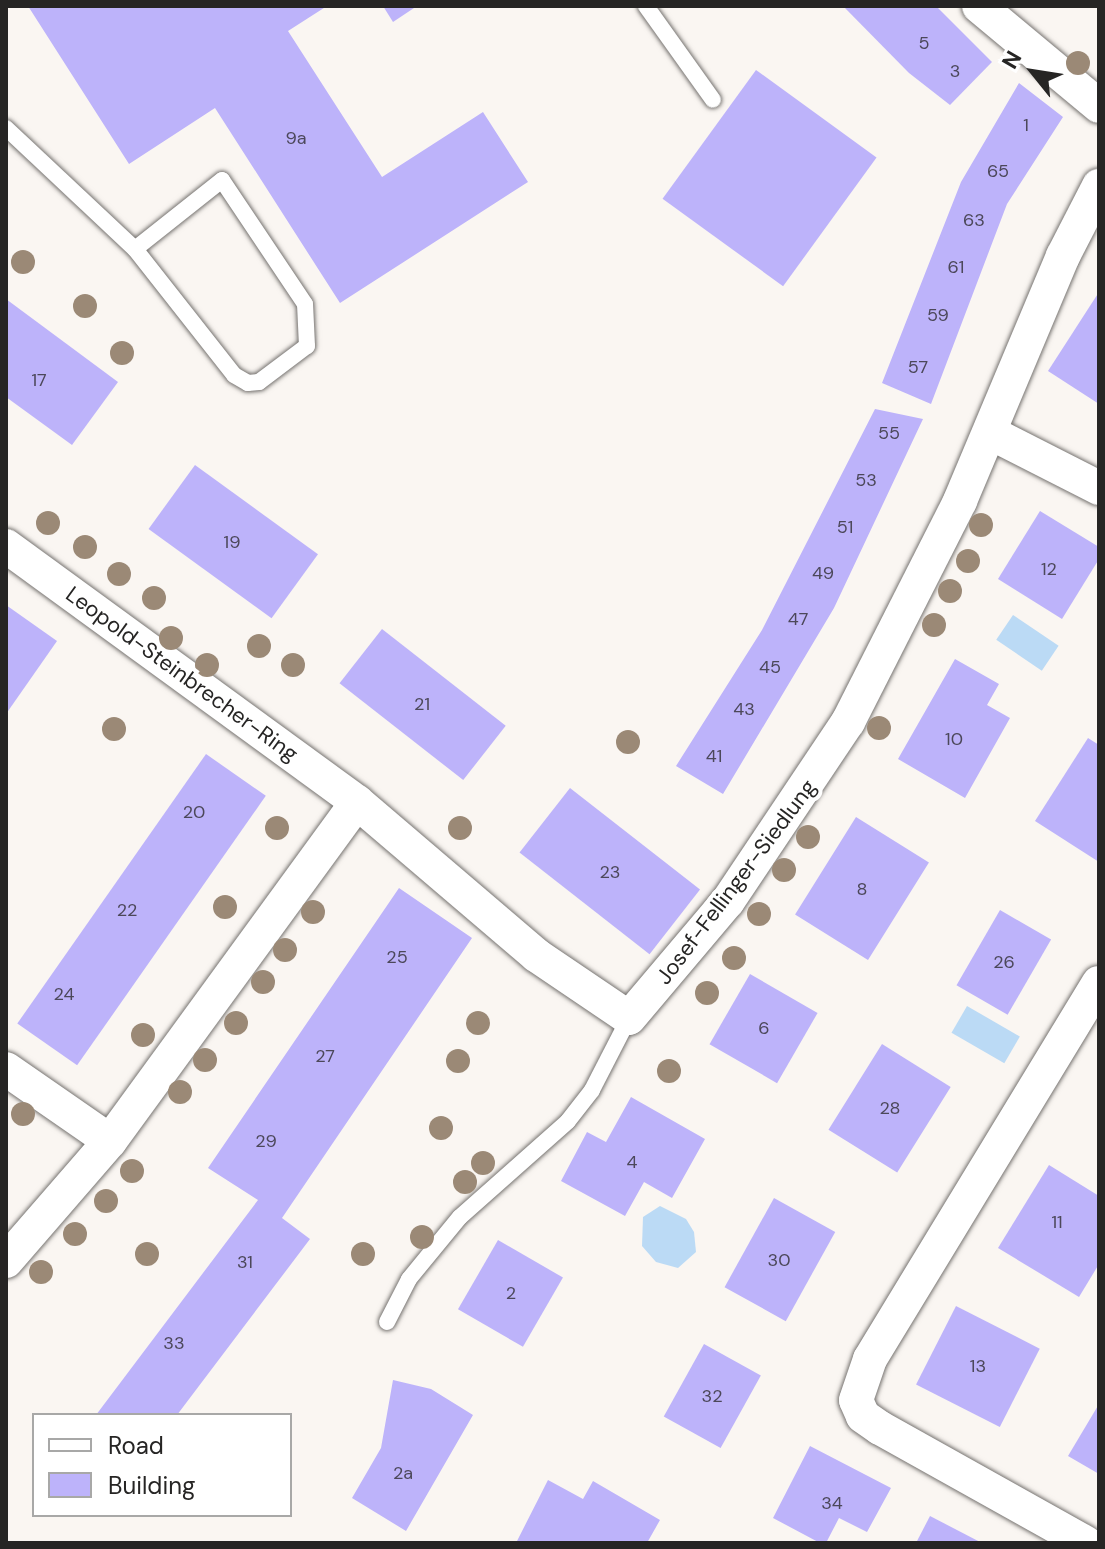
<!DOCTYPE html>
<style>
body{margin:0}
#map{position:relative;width:1105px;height:1549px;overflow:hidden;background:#faf6f2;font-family:"DM Sans",sans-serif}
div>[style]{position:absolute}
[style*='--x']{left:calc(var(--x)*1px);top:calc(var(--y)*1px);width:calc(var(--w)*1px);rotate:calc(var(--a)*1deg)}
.water>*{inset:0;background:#bbdaf5;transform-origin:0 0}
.building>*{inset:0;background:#bdb3fa;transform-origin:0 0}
.roads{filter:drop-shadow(0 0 2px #767370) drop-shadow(0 0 2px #767370)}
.lane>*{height:16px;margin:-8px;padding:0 8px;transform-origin:8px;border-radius:8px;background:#fff}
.street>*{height:34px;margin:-17px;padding:0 17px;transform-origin:17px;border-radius:17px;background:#fff}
.trees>*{width:24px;height:24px;margin:-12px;border-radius:50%;background:#9b8976}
span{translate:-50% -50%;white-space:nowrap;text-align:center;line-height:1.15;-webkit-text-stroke:8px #fff;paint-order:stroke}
.number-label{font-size:18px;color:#4c485a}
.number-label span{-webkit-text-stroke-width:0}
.street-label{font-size:22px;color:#262524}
.frame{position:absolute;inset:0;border:8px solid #262524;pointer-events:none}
.legend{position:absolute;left:32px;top:1413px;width:260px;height:104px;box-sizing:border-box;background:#fff;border:2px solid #a8a8a7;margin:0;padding:10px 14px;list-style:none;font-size:24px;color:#262524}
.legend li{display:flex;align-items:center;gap:16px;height:40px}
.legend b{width:40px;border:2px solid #a8a8a7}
.north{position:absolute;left:993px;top:32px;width:80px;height:80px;-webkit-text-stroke:6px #fff;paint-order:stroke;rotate:300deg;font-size:22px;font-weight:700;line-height:32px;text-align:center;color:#262524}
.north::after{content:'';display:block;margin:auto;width:28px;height:36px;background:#262524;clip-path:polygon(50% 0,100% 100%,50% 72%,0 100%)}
</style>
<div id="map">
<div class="water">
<div style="left:1013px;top:615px;width:55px;height:30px;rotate:34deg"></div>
<div style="left:967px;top:1006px;width:61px;height:31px;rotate:30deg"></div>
<div style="clip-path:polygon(660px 1206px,686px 1219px,694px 1232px,696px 1252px,678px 1268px,656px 1262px,642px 1246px,643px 1217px)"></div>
</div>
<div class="building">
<div style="clip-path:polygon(28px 6px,327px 6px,288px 31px,382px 177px,483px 112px,528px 182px,340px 303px,215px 108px,129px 164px)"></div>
<div style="clip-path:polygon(383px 6px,417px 6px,393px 22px)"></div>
<div style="clip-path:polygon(843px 6px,936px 6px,992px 62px,950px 105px,909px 73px)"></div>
<div style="left:756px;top:70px;width:149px;height:159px;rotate:36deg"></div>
<div style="clip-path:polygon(1019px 83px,1063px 117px,1007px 204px,931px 404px,882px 383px,961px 182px)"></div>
<div style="clip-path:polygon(1099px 292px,1099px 404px,1048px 371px)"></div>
<div style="clip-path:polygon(6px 299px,118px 382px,72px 445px,6px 397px)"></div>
<div style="clip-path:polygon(875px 409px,923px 419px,834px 608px,723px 794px,676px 766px,762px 630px)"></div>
<div style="left:195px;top:465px;width:152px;height:79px;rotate:36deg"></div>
<div style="clip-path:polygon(1040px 511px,1099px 547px,1099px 559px,1062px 619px,998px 579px)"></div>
<div style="clip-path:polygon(6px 605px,57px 641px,6px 714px)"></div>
<div style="left:382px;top:629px;width:157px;height:69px;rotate:38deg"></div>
<div style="clip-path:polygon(955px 659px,999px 684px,987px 705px,1010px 718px,965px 798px,898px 759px)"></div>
<div style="clip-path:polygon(1088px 738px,1099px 745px,1099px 862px,1035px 821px)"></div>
<div style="left:206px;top:754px;width:73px;height:329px;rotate:35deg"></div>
<div style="left:570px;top:788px;width:165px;height:82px;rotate:38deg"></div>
<div style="left:856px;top:817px;width:86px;height:115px;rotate:32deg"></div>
<div style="clip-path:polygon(399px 888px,472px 938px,282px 1218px,310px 1239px,177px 1415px,96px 1415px,258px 1200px,208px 1168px)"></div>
<div style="left:1000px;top:910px;width:59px;height:87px;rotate:30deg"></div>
<div style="left:750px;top:974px;width:78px;height:81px;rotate:30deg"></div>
<div style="left:882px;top:1044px;width:81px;height:101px;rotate:32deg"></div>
<div style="clip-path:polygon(631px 1097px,705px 1139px,672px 1198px,644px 1182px,625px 1216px,561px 1181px,587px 1132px,606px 1142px)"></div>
<div style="clip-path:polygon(1049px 1165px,1099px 1196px,1099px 1264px,1079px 1297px,998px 1248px)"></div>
<div style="left:774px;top:1198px;width:70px;height:102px;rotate:29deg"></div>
<div style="left:498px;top:1240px;width:75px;height:80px;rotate:30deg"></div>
<div style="left:956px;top:1306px;width:94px;height:88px;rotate:27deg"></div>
<div style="left:704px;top:1344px;width:65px;height:83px;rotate:29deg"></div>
<div style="clip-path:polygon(393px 1380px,431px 1389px,473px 1415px,406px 1531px,352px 1498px,381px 1448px)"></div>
<div style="clip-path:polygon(1099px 1404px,1099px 1474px,1068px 1456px)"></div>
<div style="clip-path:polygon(810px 1446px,891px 1488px,867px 1532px,839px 1518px,826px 1543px,820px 1543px,773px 1518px)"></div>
<div style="clip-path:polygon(548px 1480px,583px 1499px,593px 1481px,660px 1520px,647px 1543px,516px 1543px)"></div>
<div style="clip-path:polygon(930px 1516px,982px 1543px,916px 1543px)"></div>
</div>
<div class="roads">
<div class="lane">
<div style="--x:646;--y:6;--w:115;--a:54.5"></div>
<div style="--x:6;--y:128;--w:177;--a:43.2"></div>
<div style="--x:135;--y:249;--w:160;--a:51.8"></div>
<div style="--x:234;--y:375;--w:16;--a:30"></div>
<div style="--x:248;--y:383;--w:11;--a:-5"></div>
<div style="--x:259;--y:382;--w:60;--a:-36.9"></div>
<div style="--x:307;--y:346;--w:42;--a:-92.7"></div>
<div style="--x:305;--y:304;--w:149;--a:-123.8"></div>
<div style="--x:222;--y:180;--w:111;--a:141.6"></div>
<div style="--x:387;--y:1322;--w:48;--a:-62.9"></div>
<div style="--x:409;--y:1279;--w:80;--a:-50.6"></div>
<div style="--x:460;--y:1217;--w:144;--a:-41.6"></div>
<div style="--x:568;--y:1121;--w:39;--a:-52"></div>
<div style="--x:592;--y:1090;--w:81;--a:-62.8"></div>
</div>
<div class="street">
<div style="--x:979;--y:6;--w:156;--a:39.8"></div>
<div style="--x:991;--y:433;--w:121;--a:27"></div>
<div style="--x:6;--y:546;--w:434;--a:36.1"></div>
<div style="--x:357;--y:802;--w:235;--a:40.5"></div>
<div style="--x:536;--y:955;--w:112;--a:34.1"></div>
<div style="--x:629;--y:1018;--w:153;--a:-49.8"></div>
<div style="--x:728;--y:901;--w:216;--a:-56.2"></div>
<div style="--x:848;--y:722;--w:248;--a:-63.1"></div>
<div style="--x:960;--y:501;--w:266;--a:-67.2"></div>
<div style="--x:1063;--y:256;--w:79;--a:-62.8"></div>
<div style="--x:6;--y:1069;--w:126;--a:34.7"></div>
<div style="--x:6;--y:1261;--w:159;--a:-49.1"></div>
<div style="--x:110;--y:1141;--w:419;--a:-53.9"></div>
<div style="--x:1086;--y:1543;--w:236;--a:-150.8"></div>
<div style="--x:880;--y:1428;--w:21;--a:-145"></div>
<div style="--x:863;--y:1416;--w:17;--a:-114"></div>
<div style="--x:856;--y:1400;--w:43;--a:-71.1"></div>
<div style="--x:870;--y:1359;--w:440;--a:-58.7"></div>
</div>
</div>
<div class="trees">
<div style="left:1078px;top:63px"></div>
<div style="left:23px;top:262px"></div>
<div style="left:85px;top:306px"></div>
<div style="left:122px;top:353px"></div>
<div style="left:48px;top:523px"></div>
<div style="left:981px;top:525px"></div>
<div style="left:85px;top:547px"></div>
<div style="left:968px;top:561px"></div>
<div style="left:119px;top:574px"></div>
<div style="left:950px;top:591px"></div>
<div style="left:154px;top:598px"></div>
<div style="left:934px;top:625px"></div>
<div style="left:171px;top:638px"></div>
<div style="left:259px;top:646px"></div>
<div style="left:207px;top:665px"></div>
<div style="left:293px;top:665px"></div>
<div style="left:879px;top:728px"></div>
<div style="left:114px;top:729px"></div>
<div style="left:628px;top:742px"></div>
<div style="left:277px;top:828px"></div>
<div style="left:460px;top:828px"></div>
<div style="left:808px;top:837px"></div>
<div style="left:784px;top:870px"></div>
<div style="left:225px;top:907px"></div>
<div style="left:313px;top:912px"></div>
<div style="left:759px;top:914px"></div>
<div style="left:285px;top:950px"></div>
<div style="left:734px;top:958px"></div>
<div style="left:263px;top:982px"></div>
<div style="left:707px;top:993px"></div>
<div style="left:236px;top:1023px"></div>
<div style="left:478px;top:1023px"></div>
<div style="left:143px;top:1035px"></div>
<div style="left:205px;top:1060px"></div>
<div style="left:458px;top:1061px"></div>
<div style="left:669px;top:1071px"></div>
<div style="left:180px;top:1092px"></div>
<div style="left:23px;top:1114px"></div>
<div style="left:441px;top:1128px"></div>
<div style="left:483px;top:1163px"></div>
<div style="left:132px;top:1171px"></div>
<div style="left:465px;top:1182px"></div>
<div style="left:106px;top:1201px"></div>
<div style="left:75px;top:1234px"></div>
<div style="left:422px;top:1237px"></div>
<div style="left:147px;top:1254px"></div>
<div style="left:363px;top:1254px"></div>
<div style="left:41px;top:1272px"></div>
</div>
<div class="number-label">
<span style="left:924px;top:43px">5</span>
<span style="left:955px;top:71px">3</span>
<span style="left:1026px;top:125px">1</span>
<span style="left:296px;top:138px">9a</span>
<span style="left:998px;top:171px">65</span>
<span style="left:974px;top:220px">63</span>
<span style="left:956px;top:267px">61</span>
<span style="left:938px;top:315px">59</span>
<span style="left:918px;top:367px">57</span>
<span style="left:39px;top:380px">17</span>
<span style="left:889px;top:433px">55</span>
<span style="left:866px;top:480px">53</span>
<span style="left:845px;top:527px">51</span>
<span style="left:232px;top:542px">19</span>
<span style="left:1049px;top:569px">12</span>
<span style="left:823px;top:573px">49</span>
<span style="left:798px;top:619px">47</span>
<span style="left:770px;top:667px">45</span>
<span style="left:422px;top:704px">21</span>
<span style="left:744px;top:709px">43</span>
<span style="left:954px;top:739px">10</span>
<span style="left:714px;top:756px">41</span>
<span style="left:194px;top:812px">20</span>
<span style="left:610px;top:872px">23</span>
<span style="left:862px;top:889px">8</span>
<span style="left:127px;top:910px">22</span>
<span style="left:397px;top:957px">25</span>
<span style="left:1004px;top:962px">26</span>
<span style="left:64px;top:994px">24</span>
<span style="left:764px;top:1028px">6</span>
<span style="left:325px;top:1056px">27</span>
<span style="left:890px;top:1108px">28</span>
<span style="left:266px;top:1141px">29</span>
<span style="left:632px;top:1162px">4</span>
<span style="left:1057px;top:1222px">11</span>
<span style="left:779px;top:1260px">30</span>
<span style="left:245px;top:1262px">31</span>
<span style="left:511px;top:1293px">2</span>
<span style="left:174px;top:1343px">33</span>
<span style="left:978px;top:1366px">13</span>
<span style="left:712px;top:1396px">32</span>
<span style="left:403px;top:1473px">2a</span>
<span style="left:832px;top:1503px">34</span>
</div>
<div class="street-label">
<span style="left:182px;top:674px;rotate:36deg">Leopold-Steinbrecher-Ring</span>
<span style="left:736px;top:882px;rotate:-53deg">Josef-Fellinger-Siedlung</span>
</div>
<div class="frame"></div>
<ul class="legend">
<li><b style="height:10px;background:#fff"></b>Road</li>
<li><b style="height:22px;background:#bdb3fa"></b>Building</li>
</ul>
<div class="north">N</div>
</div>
